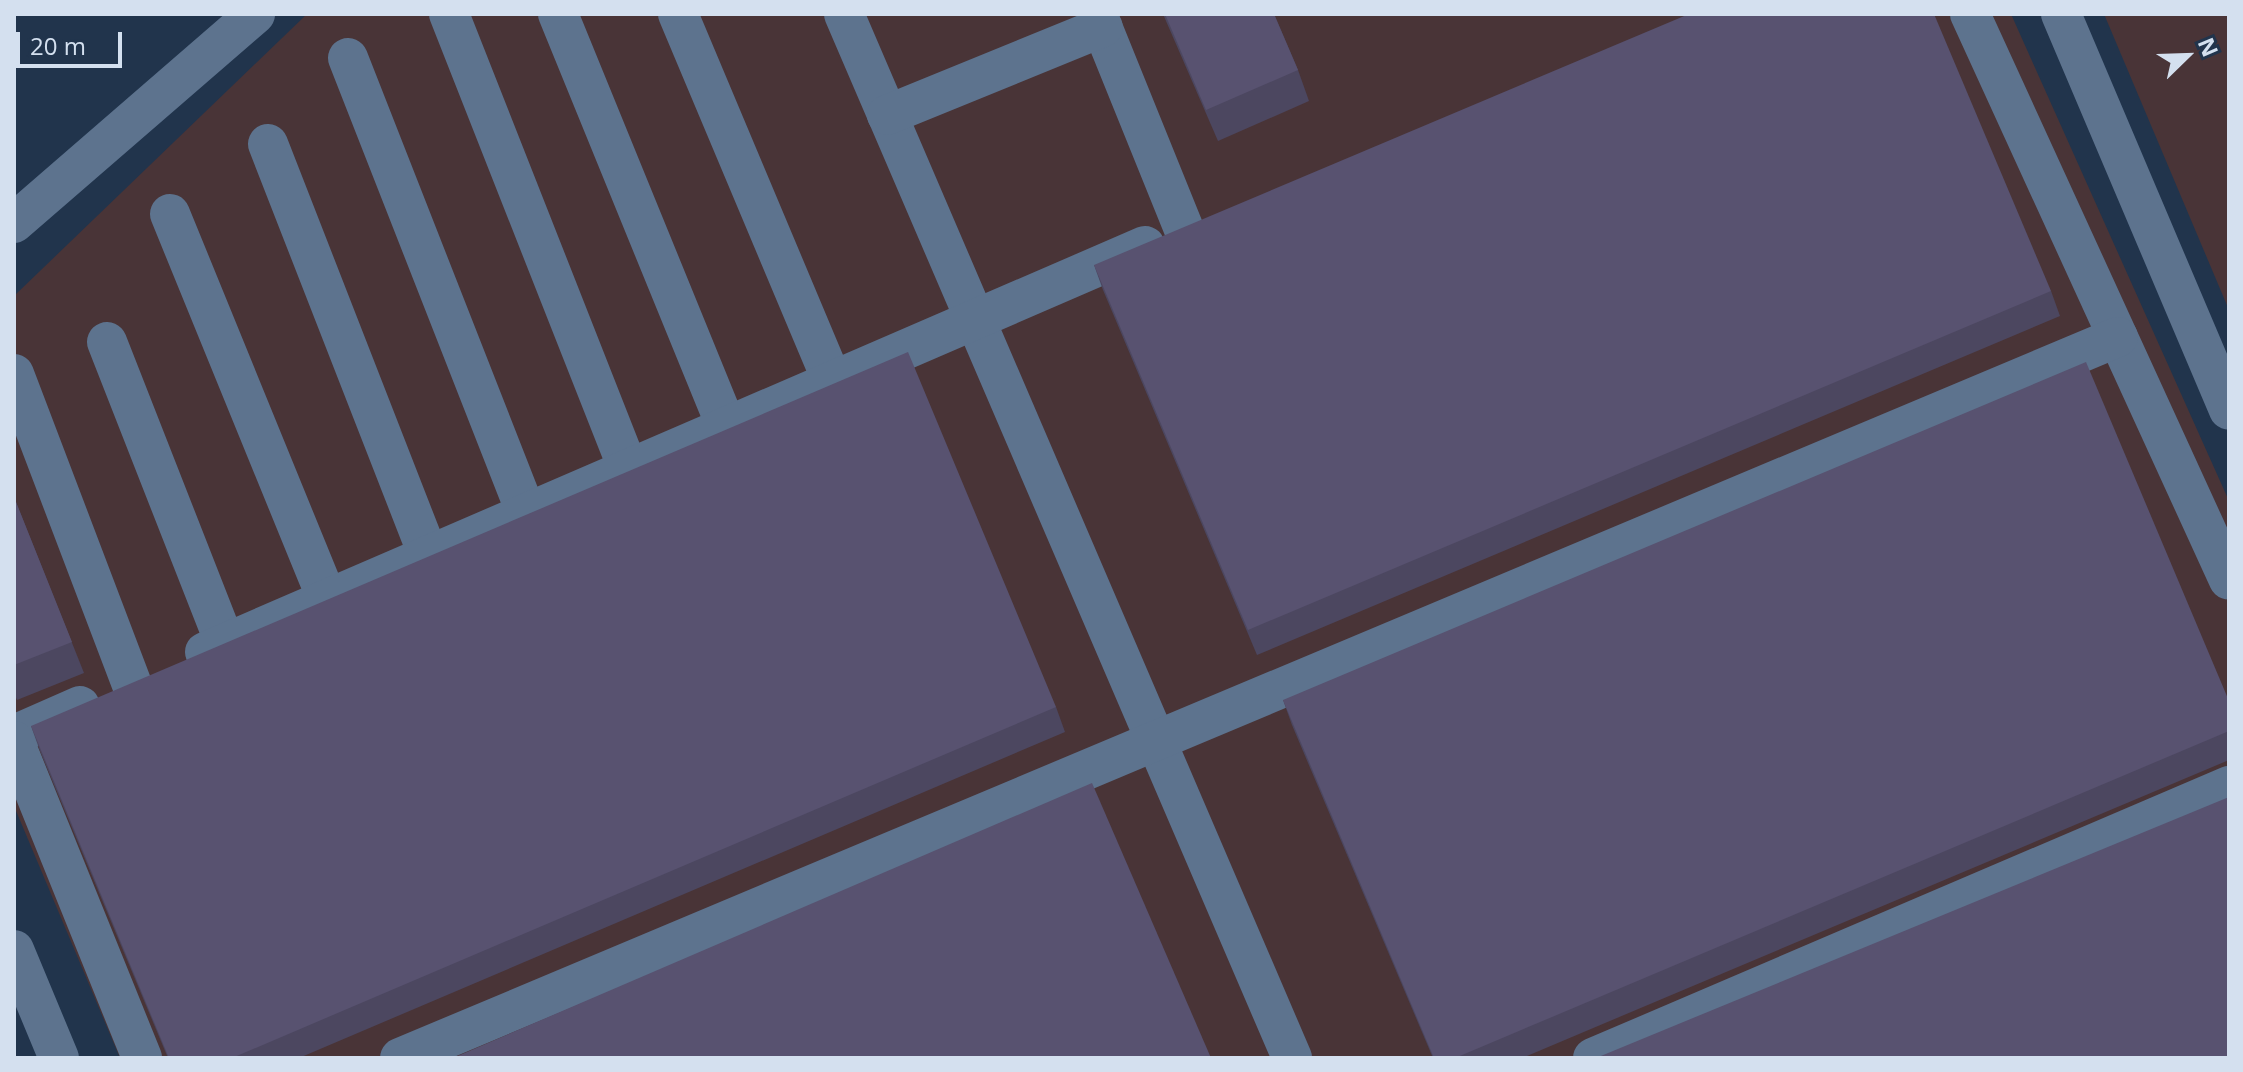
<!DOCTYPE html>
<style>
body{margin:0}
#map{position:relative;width:2243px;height:1072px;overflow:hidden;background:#21344c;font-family:"Open Sans",sans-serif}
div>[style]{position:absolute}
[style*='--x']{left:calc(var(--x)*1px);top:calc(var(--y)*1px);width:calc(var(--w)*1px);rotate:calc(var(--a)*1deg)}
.industrial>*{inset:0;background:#493437}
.minor>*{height:40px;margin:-20px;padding:0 20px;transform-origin:20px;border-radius:20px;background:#5d738e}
.wall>*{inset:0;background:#4c4760}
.building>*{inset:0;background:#585270}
span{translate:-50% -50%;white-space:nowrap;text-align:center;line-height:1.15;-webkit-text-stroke:6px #21344c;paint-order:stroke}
.frame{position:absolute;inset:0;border:16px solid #d4e0ef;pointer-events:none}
.north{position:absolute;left:2147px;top:16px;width:80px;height:80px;-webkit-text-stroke:6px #21344c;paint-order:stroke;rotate:67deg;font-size:22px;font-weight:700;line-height:32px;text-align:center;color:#d4e0ef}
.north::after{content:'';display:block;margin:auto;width:28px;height:36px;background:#d4e0ef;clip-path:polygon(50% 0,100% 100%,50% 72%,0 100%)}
.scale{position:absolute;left:16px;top:32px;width:106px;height:36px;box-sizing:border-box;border:4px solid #d4e0ef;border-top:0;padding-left:10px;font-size:24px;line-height:28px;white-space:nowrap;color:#d4e0ef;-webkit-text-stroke:6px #21344c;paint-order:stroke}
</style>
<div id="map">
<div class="industrial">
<div style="clip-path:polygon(307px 14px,2011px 14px,2229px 501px,2229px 1058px,120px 1058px,14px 806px,14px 296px)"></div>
<div style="clip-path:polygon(2104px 14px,2229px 14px,2229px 310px)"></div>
</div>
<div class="minor">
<div style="--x:449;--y:14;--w:489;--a:68.5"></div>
<div style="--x:558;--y:14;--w:445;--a:67.8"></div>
<div style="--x:678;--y:14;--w:397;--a:67.2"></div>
<div style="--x:844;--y:14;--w:1136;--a:66.77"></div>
<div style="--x:1097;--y:14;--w:232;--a:68"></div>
<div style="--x:1970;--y:14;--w:622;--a:65.41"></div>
<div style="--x:2061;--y:14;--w:430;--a:67"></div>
<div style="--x:348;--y:58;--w:489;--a:68.6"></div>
<div style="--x:887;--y:115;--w:233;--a:-22.2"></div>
<div style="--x:268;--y:144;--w:441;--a:68.7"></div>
<div style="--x:170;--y:214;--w:416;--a:67.8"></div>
<div style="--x:14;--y:223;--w:319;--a:-40.9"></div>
<div style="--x:107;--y:342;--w:323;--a:68.6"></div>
<div style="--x:14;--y:374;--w:332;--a:69.2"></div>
<div style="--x:205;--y:652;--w:1024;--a:-23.36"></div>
<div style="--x:14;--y:735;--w:72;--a:-23.7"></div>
<div style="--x:14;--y:741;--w:342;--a:68"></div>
<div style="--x:14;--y:950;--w:117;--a:67.4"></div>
<div style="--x:400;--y:1058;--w:1863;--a:-22.77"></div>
<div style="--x:1593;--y:1058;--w:692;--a:-23.16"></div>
</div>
<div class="wall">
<div style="clip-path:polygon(1163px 14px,1274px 14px,1298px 70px,1309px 101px,1218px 141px)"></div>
<div style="clip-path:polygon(1094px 265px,2051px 291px,2060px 316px,1257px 655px,1103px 290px)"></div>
<div style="clip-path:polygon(14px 497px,84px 673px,17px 700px,14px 693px)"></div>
<div style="clip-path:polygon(1283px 700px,2229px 701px,2229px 760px,1522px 1058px,1433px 1058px,1292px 725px)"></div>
<div style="clip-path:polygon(1056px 707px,1065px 732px,299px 1058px,168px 1058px,40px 751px,31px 726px)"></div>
</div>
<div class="building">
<div style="clip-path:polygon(1165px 14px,1274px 14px,1298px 70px,1206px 110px)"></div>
<div style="clip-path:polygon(1689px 14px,1934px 14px,2051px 291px,1248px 630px,1094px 265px)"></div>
<div style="clip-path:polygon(908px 352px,1056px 707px,232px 1058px,169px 1058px,31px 726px)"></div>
<div style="clip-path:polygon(2086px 362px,2229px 701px,2229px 731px,1455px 1058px,1434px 1058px,1283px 700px)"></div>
<div style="clip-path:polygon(14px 497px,72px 642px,14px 665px)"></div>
<div style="clip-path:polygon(1092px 783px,1211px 1058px,453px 1058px)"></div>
<div style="clip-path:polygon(2229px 797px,2229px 1058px,1596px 1058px)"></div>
</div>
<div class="frame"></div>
<div class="north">N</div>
<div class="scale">20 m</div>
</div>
